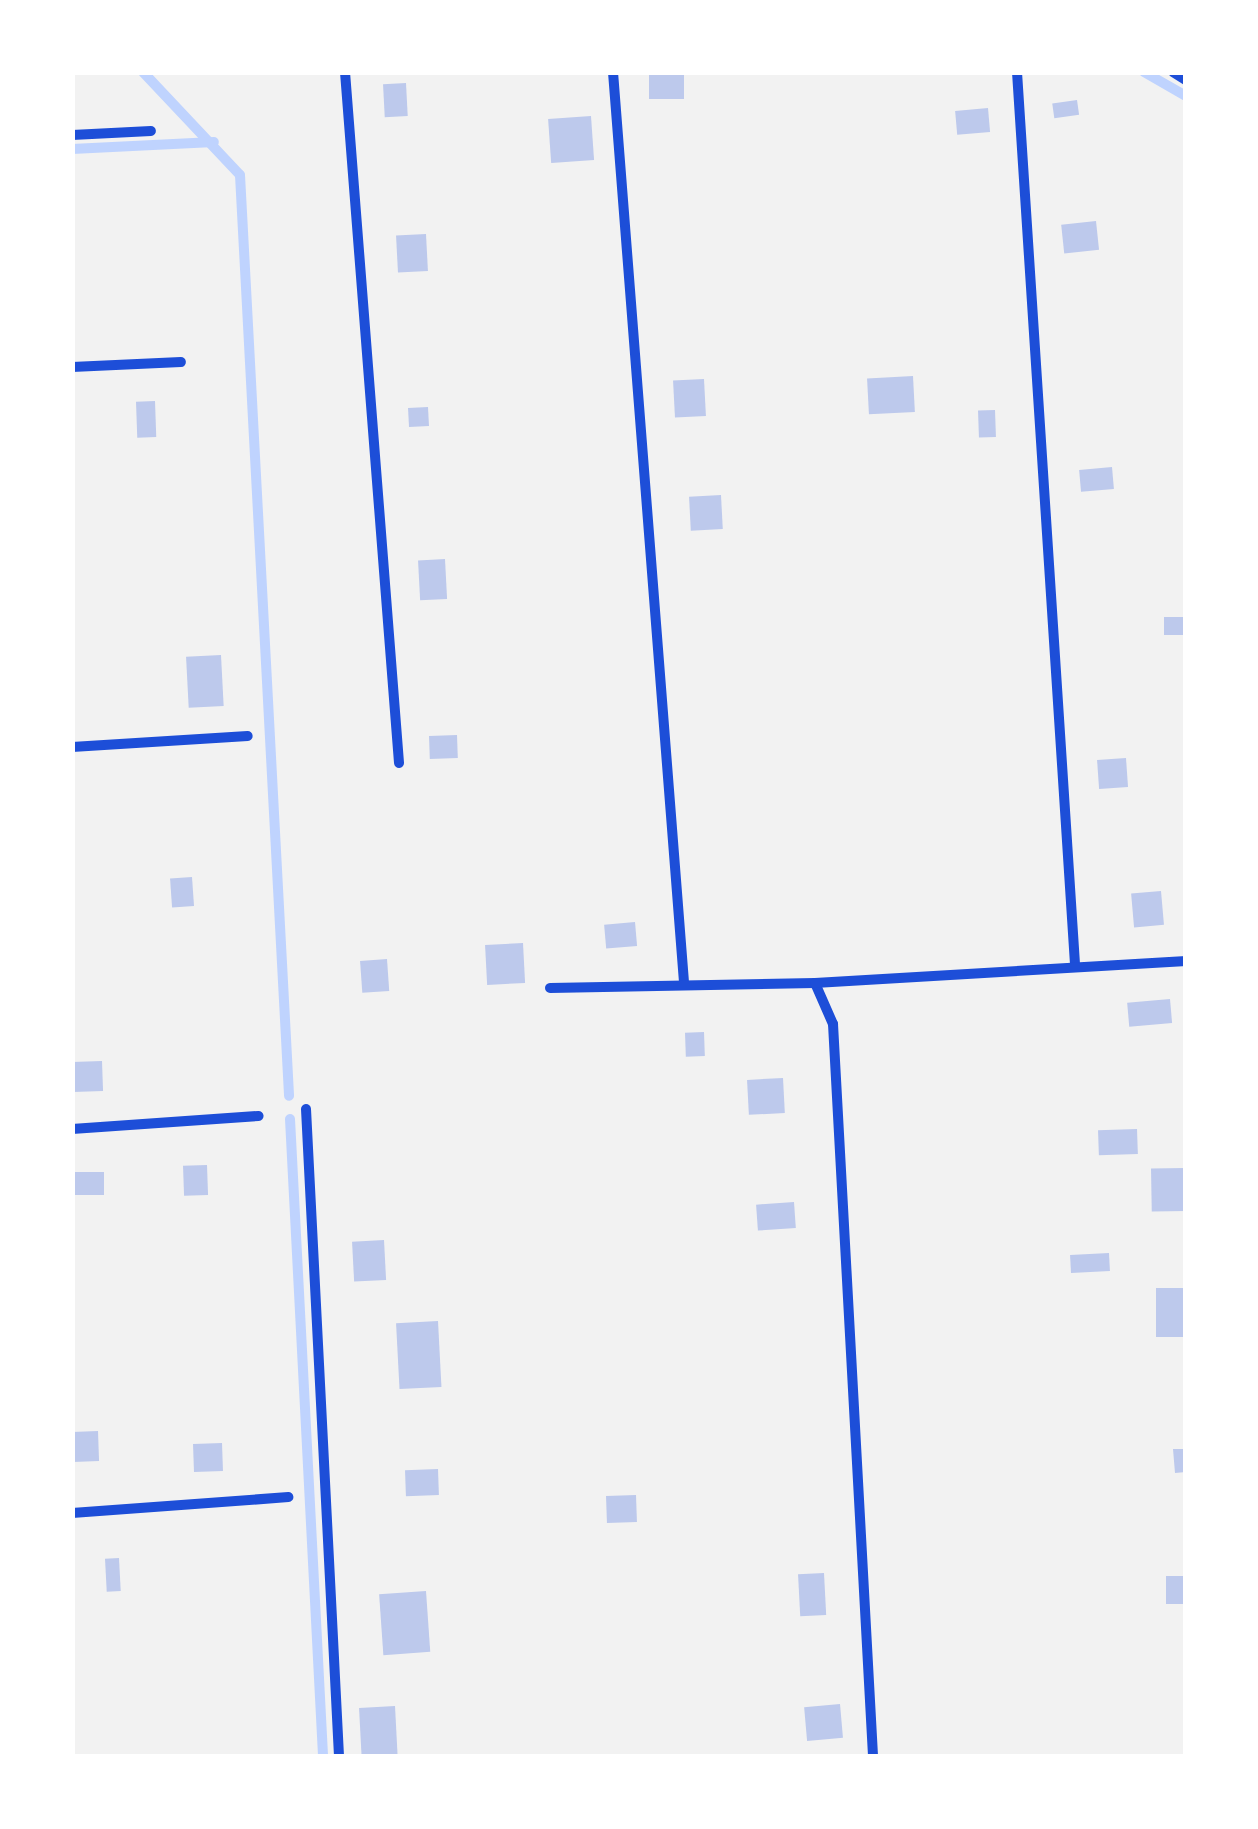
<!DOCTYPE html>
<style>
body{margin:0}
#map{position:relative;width:1258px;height:1829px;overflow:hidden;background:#f2f2f2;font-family:Quicksand,sans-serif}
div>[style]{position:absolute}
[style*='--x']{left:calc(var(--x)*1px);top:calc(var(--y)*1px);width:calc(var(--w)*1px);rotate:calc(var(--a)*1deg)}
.stream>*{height:10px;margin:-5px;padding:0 5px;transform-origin:5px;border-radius:5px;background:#bfd3fe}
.building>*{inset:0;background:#bdc9ec;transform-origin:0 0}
.minor>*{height:10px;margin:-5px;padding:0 5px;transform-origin:5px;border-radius:5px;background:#1d4ed8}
span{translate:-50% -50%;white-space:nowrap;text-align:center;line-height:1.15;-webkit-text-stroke:10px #fff;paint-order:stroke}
.frame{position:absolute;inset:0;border:75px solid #fff;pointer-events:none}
</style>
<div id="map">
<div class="stream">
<div style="--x:143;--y:72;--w:141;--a:46.7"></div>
<div style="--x:240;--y:175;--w:922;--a:86.95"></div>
<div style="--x:1144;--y:72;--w:48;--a:29.7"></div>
<div style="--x:72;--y:149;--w:142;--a:-2.8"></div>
<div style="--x:290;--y:1119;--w:638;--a:87.03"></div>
</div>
<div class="building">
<div style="left:649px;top:72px;width:35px;height:27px"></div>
<div style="left:406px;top:83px;width:33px;height:23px;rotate:87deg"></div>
<div style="left:1077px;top:100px;width:15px;height:25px;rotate:82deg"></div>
<div style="left:988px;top:108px;width:24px;height:33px;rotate:85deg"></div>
<div style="left:591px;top:116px;width:44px;height:43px;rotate:86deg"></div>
<div style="left:1096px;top:221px;width:29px;height:35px;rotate:84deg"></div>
<div style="left:426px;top:234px;width:37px;height:30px;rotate:87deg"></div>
<div style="left:913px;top:376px;width:36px;height:46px;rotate:87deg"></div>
<div style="left:704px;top:379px;width:37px;height:31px;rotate:87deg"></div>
<div style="left:155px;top:401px;width:36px;height:19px;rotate:88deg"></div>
<div style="left:428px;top:407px;width:19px;height:20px;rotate:87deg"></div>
<div style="left:995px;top:410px;width:27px;height:17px;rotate:88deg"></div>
<div style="left:1112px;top:467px;width:22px;height:33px;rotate:85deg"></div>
<div style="left:721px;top:495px;width:34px;height:32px;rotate:87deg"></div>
<div style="left:445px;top:559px;width:40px;height:27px;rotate:87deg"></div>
<div style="left:1186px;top:617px;width:18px;height:22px;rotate:90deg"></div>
<div style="left:221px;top:655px;width:51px;height:35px;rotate:87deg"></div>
<div style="left:457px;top:735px;width:23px;height:28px;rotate:88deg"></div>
<div style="left:1126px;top:758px;width:29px;height:29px;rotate:86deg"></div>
<div style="left:192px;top:877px;width:29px;height:22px;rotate:86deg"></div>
<div style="left:1161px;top:891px;width:34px;height:30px;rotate:85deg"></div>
<div style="left:635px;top:922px;width:24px;height:31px;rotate:85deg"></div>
<div style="left:523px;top:943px;width:40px;height:38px;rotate:87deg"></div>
<div style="left:387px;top:959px;width:32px;height:27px;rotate:86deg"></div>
<div style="left:1170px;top:999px;width:24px;height:43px;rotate:85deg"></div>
<div style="left:704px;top:1032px;width:24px;height:19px;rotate:88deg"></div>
<div style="left:102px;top:1061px;width:30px;height:30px;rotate:88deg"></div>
<div style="left:783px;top:1078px;width:35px;height:36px;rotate:87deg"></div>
<div style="left:1137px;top:1129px;width:25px;height:39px;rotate:88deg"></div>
<div style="left:207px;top:1165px;width:30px;height:24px;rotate:88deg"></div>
<div style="left:1185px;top:1168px;width:43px;height:34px;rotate:89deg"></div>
<div style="left:72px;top:1172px;width:32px;height:23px"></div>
<div style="left:794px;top:1202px;width:26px;height:38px;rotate:86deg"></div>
<div style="left:384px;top:1240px;width:40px;height:32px;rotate:87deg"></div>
<div style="left:1109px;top:1253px;width:18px;height:39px;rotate:87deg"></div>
<div style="left:1186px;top:1288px;width:49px;height:30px;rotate:90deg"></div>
<div style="left:438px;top:1321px;width:66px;height:42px;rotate:87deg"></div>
<div style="left:98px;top:1431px;width:30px;height:26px;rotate:88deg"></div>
<div style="left:222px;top:1443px;width:28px;height:29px;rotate:88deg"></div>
<div style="clip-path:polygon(1173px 1449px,1186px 1449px,1186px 1472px,1175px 1473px)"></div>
<div style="left:438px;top:1469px;width:26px;height:33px;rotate:88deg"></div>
<div style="left:636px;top:1495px;width:27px;height:30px;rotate:88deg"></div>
<div style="left:119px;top:1558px;width:33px;height:14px;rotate:87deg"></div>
<div style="left:824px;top:1573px;width:42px;height:26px;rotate:87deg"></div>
<div style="left:1166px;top:1576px;width:20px;height:28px"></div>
<div style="left:426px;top:1591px;width:61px;height:47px;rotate:86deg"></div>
<div style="left:840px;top:1704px;width:34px;height:36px;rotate:85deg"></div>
<div style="left:395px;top:1706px;width:50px;height:36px;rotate:87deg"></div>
</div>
<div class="minor">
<div style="--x:345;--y:72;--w:693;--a:85.53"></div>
<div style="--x:613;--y:72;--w:914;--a:85.54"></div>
<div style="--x:1017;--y:72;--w:894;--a:86.28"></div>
<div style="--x:1173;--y:72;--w:15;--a:32"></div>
<div style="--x:72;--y:135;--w:79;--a:-2.9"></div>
<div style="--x:72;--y:367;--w:109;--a:-2.6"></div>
<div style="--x:72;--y:747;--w:176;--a:-3.6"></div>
<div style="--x:815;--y:983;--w:45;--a:66.3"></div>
<div style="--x:833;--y:1024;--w:733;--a:86.87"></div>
<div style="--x:550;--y:988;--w:265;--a:-1.1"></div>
<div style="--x:815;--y:983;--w:372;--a:-3.4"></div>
<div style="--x:306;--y:1109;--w:648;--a:87.08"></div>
<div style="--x:72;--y:1129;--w:187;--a:-4"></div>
<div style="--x:72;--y:1513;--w:217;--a:-4.2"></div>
</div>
<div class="frame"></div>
</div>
